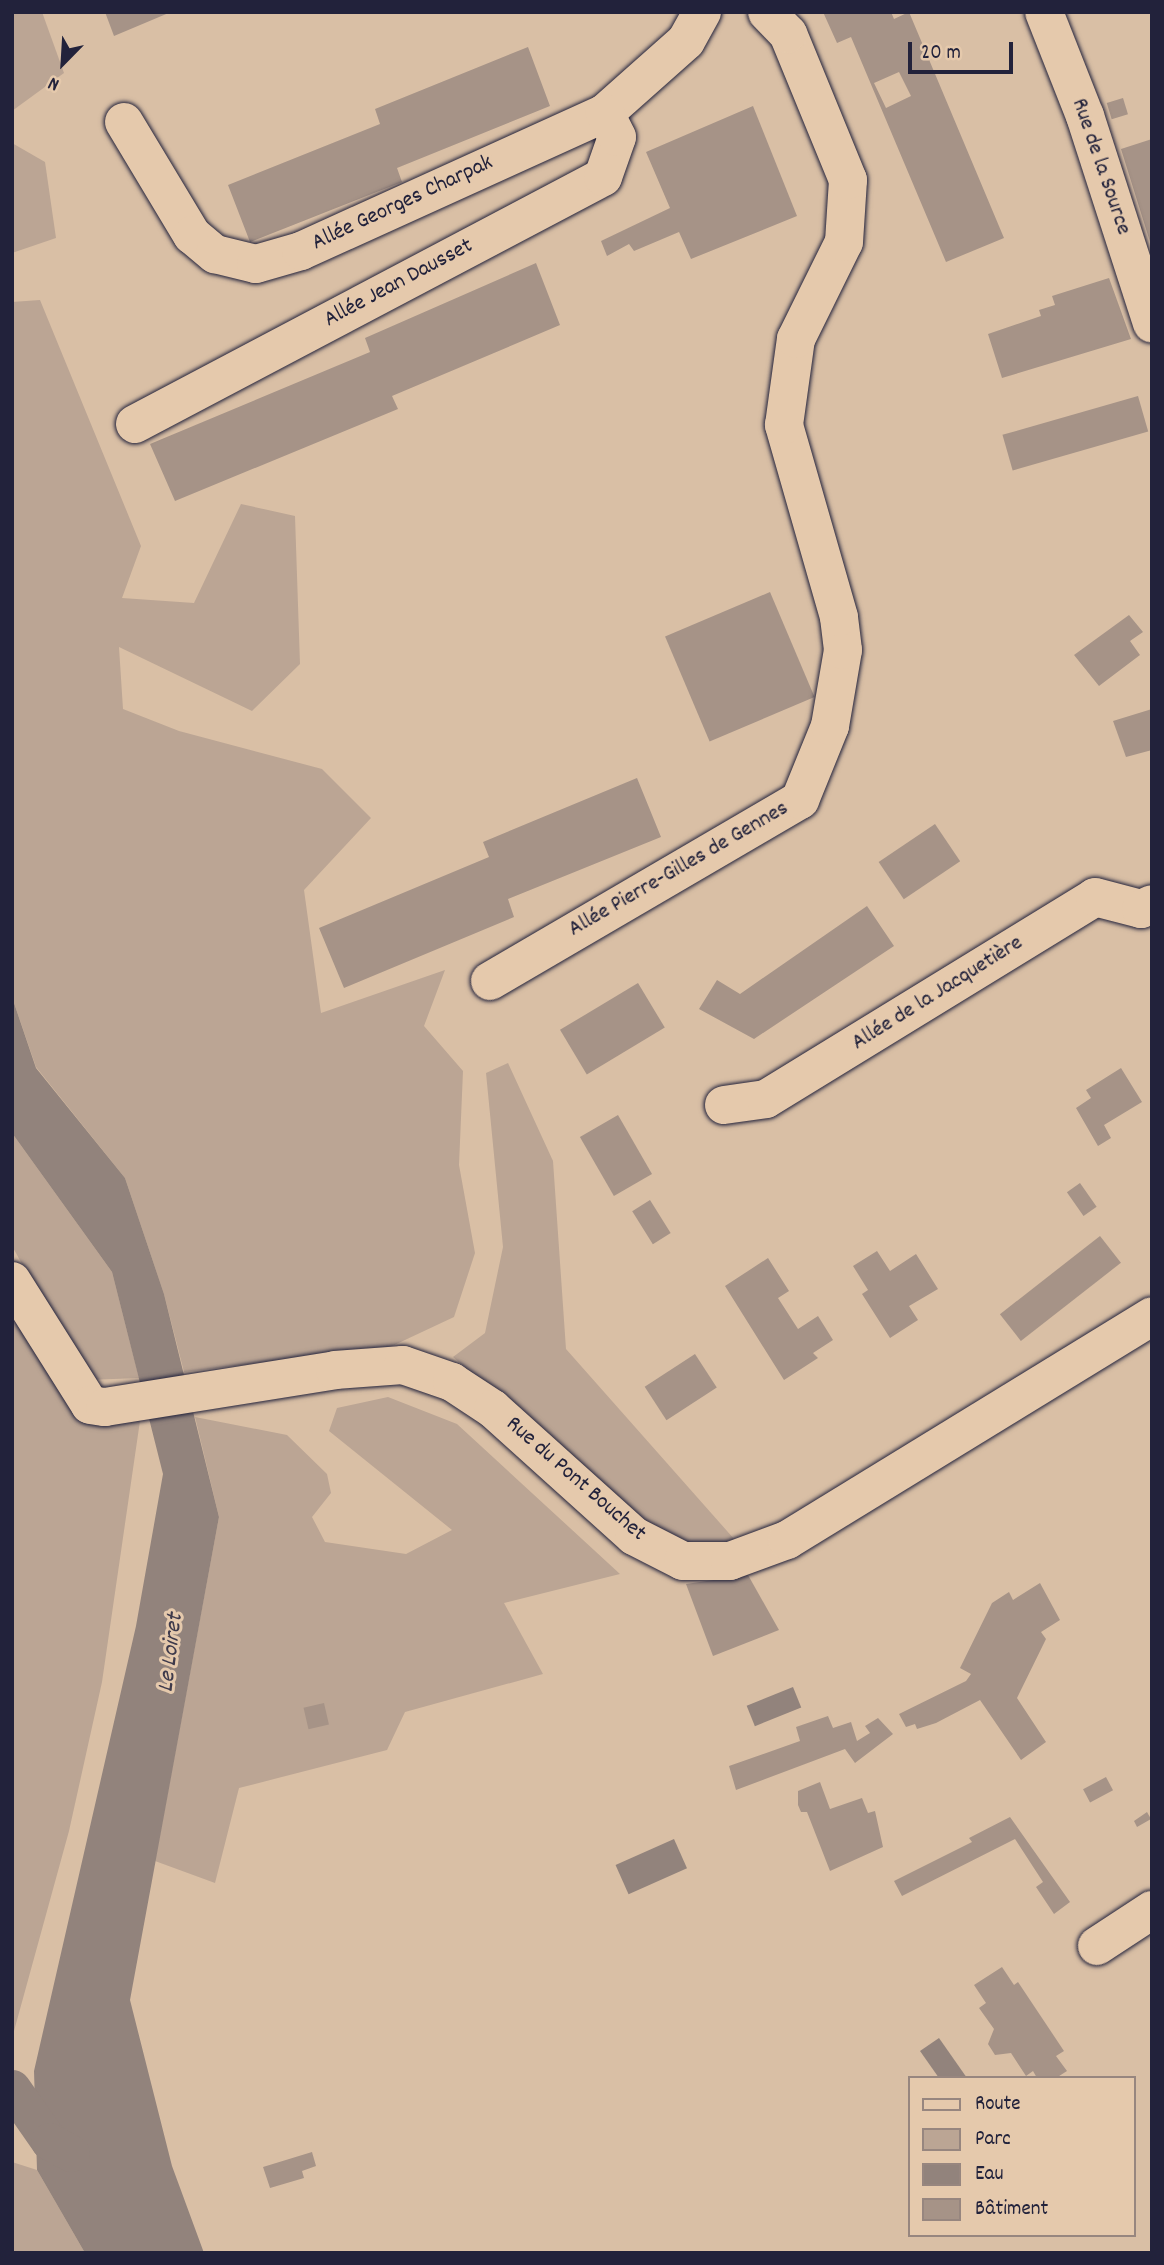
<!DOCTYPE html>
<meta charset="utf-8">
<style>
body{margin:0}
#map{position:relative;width:1164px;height:2265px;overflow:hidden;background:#d9bfa5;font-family:Dekko,sans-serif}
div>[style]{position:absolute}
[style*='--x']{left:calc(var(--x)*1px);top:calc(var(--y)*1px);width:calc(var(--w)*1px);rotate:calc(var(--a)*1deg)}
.green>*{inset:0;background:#bba594}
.water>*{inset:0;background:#92837c;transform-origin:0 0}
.canal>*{height:37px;margin:-18.5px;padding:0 18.5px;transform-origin:18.5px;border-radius:18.5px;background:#92837c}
.building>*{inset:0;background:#a69387;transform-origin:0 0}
.roads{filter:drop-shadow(0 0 2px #22223b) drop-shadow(0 0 2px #22223b)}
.minor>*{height:38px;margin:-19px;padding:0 19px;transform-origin:19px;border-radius:19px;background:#e5c9ac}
.major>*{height:38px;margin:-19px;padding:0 19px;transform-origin:19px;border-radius:19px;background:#e5c9ac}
span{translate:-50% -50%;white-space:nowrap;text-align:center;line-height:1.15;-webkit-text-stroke:6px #e5c9ac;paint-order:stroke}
.street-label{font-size:23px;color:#22223b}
.water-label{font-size:24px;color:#3e3a4b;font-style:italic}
.frame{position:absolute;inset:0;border:14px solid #22223b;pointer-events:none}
.legend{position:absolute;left:908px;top:2076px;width:228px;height:161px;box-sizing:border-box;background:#e5c9ac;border:2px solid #97867f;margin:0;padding:9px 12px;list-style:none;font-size:21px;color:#22223b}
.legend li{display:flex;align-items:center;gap:14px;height:35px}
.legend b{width:35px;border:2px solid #97867f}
.north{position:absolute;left:28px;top:28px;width:70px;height:70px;-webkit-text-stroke:5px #e5c9ac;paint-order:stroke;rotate:204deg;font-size:19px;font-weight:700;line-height:28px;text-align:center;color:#22223b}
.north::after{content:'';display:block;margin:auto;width:24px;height:32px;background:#22223b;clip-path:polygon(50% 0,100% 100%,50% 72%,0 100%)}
.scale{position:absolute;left:908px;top:42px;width:105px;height:32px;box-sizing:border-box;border:4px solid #22223b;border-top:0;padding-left:9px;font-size:21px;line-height:24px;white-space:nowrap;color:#22223b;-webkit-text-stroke:5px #e5c9ac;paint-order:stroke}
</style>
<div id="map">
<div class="green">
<div style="clip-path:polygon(12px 12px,42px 12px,64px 73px,12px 111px)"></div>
<div style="clip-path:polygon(12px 143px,45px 162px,56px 238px,12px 253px)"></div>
<div style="clip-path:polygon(40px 300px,141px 546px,122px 598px,194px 603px,241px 504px,295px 516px,300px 664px,252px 711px,119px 647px,123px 709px,179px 731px,322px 769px,371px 818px,304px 890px,321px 1013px,445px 970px,424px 1026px,463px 1071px,459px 1165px,475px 1253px,454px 1317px,390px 1347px,184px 1372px,164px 1294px,125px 1178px,36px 1067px,12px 997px,12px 302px)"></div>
<div style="clip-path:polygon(508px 1063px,553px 1161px,566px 1349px,735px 1540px,694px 1546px,669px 1541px,453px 1357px,485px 1333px,503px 1247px,486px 1073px)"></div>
<div style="clip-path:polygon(12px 1133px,112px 1272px,139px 1378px,87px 1380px,12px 1246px)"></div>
<div style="clip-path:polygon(12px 1308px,79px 1421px,141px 1414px,102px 1682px,69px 1831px,14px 2031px)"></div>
<div style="clip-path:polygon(388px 1397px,457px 1424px,620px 1574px,504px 1603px,543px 1674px,405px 1712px,387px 1750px,239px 1788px,215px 1883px,155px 1861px,219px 1517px,195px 1417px,287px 1435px,327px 1474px,331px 1493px,312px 1517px,325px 1542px,406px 1554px,452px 1530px,329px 1431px,337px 1408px)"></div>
<div style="clip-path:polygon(12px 2162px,37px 2170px,85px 2253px,12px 2253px)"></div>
</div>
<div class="water">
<div style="clip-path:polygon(12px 997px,36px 1068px,125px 1178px,164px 1294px,219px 1517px,130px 2000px,172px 2166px,204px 2253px,85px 2253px,37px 2170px,34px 2071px,136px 1626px,163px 1474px,112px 1272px,12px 1133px)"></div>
<div style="left:793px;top:1687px;width:22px;height:50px;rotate:68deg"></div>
<div style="left:674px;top:1839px;width:32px;height:64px;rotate:66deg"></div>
<div style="clip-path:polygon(939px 2038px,967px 2078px,939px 2078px,920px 2051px)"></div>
</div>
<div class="canal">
<div style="--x:12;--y:2088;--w:65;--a:55.1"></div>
<div style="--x:49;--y:2141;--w:25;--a:29"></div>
</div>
<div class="building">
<div style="clip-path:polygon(105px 12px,171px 12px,114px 36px)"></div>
<div style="clip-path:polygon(evenodd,823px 12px,891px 12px,894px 19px,909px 12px,1004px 238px,946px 262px,851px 37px,837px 43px,823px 12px,899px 72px,911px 96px,886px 108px,874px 83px,899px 72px)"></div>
<div style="clip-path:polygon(528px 47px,550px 106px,397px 168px,402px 182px,250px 242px,228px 185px,380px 124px,375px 109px)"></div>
<div style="left:1123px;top:98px;width:17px;height:17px;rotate:73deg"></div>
<div style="clip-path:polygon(753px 106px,797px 216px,691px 259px,679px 232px,634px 251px,629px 244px,607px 256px,601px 241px,670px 208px,646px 152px)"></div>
<div style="clip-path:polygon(1152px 139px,1152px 245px,1151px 245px,1121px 149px)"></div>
<div style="clip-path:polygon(536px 263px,560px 325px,392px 396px,398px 409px,175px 501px,150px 444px,370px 352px,365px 338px)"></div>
<div style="clip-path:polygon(1109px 278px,1131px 339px,1002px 378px,988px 334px,1041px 316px,1039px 310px,1055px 305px,1052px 296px)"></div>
<div style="left:1138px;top:396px;width:37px;height:141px;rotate:74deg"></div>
<div style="left:770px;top:592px;width:114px;height:114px;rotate:67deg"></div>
<div style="clip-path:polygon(1129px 615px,1143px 632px,1130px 641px,1140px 655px,1099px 686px,1074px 655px)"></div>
<div style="clip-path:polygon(1152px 709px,1152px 750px,1126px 757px,1113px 721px)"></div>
<div style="clip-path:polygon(637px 778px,661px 837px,508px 899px,514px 917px,344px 988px,319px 928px,489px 857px,483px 842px)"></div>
<div style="left:935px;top:824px;width:45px;height:68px;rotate:56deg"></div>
<div style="clip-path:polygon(867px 906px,894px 946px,754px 1039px,699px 1009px,717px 980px,740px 994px)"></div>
<div style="left:638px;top:983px;width:52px;height:91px;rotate:59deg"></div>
<div style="clip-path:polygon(1121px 1068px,1142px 1102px,1104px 1125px,1111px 1138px,1098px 1146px,1076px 1108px,1091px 1098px,1086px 1090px)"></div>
<div style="left:618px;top:1115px;width:68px;height:44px;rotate:60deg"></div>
<div style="left:1080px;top:1183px;width:29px;height:16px;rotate:55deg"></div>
<div style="left:650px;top:1200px;width:39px;height:21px;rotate:58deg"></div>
<div style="left:1100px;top:1236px;width:34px;height:127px;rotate:52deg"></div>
<div style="clip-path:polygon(877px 1251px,890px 1271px,916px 1254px,938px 1289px,909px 1306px,918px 1320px,890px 1338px,862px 1294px,868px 1290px,853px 1266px)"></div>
<div style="clip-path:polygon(768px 1258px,789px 1291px,778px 1298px,798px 1329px,818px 1316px,833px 1340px,813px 1353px,818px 1358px,784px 1380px,725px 1286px)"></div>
<div style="left:695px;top:1354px;width:40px;height:60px;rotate:57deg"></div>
<div style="clip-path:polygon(748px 1575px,779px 1630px,713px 1656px,686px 1584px)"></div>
<div style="clip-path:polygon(1040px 1583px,1060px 1620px,1041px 1632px,1046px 1639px,1017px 1698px,1046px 1742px,1021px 1760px,980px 1700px,936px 1723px,917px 1729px,915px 1724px,906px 1727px,899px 1714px,966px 1681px,971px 1674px,960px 1668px,992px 1603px,1009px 1592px,1013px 1600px)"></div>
<div style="left:324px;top:1703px;width:22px;height:21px;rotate:77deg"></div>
<div style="clip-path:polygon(828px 1716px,833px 1728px,851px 1722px,857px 1741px,870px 1733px,865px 1726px,878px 1718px,893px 1734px,855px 1763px,845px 1749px,736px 1790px,729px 1766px,800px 1741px,796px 1727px)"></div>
<div style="left:1106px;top:1777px;width:15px;height:26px;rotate:62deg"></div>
<div style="clip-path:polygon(820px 1782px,830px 1809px,862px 1798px,868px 1813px,875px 1811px,883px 1847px,830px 1871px,807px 1812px,801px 1812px,798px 1805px,798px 1791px)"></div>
<div style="clip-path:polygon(1147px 1812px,1151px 1819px,1137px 1827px,1134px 1821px)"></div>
<div style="clip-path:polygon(1010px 1817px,1070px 1902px,1054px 1914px,1036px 1887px,1043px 1882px,1015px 1839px,902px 1896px,894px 1881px,972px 1842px,969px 1838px)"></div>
<div style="clip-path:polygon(1002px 1967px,1014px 1985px,1018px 1982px,1064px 2051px,1056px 2056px,1067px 2071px,1056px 2078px,1037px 2078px,1033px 2071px,1026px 2076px,1011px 2053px,995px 2055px,988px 2044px,994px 2029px,979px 2008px,986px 2003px,974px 1985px)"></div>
<div style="clip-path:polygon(312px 2152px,316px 2166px,302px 2171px,304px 2178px,270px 2188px,263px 2167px)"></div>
</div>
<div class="roads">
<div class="minor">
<div style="--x:124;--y:122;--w:132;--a:59"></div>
<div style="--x:192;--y:235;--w:30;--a:40"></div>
<div style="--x:215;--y:254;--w:42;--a:13.7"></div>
<div style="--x:256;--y:264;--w:47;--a:-16.1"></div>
<div style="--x:301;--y:251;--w:334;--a:-24.4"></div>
<div style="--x:605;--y:113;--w:108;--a:-41.6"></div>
<div style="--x:686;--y:41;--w:33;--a:-61"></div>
<div style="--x:135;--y:424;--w:529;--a:-27.82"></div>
<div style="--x:603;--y:177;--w:42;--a:-70.7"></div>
<div style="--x:617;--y:137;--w:27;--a:-117"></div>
<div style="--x:490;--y:981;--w:359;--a:-30.3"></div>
<div style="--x:800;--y:800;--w:80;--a:-67.9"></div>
<div style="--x:830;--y:726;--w:77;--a:-80.3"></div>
<div style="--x:843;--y:650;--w:33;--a:-97"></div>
<div style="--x:839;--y:617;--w:200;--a:-106"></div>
<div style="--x:784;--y:425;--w:87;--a:-82.1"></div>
<div style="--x:796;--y:339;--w:108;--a:-63.7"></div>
<div style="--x:844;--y:242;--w:62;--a:-86.3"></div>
<div style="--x:848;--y:180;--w:158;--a:-112.3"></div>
<div style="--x:788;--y:34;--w:30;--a:-134"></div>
<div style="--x:724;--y:1105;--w:42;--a:-8.1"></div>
<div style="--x:766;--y:1099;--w:386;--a:-31.5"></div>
<div style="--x:1095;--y:897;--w:48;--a:14.6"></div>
<div style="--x:1141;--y:909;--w:12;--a:-24"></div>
<div style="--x:12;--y:1281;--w:146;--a:57.8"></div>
<div style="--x:90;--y:1405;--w:15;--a:8"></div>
<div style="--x:105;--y:1407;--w:233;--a:-9.1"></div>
<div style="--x:335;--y:1370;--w:68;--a:-4.2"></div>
<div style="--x:403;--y:1365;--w:52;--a:19.1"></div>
<div style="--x:452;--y:1382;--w:49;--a:33.4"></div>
<div style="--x:493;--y:1409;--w:190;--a:42"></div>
<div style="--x:634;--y:1536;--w:55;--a:27"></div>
<div style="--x:683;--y:1561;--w:47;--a:0"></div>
<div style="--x:730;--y:1561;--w:61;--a:-20.2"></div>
<div style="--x:787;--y:1540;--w:428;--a:-31.5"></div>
<div style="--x:1097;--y:1946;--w:66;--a:-33.2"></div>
</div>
<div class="major">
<div style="--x:1044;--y:12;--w:112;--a:68.5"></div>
<div style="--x:1085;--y:116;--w:218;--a:72.1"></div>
</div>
</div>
<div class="street-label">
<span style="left:1100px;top:167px;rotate:71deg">Rue de la Source</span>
<span style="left:403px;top:204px;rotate:-25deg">Allée Georges Charpak</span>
<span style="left:399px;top:284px;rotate:-28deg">Allée Jean Dausset</span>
<span style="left:679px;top:870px;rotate:-30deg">Allée Pierre-Gilles de Gennes</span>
<span style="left:938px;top:994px;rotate:-32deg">Allée de la Jacquetière</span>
<span style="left:575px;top:1480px;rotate:41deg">Rue du Pont Bouchet</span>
</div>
<div class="water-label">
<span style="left:172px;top:1653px;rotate:-83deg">Le Loiret</span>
</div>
<div class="frame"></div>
<ul class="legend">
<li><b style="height:9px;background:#e5c9ac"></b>Route</li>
<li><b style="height:19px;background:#bba594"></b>Parc</li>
<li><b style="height:19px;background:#92837c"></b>Eau</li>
<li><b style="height:19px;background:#a69387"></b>Bâtiment</li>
</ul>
<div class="north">N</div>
<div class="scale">20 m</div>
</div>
